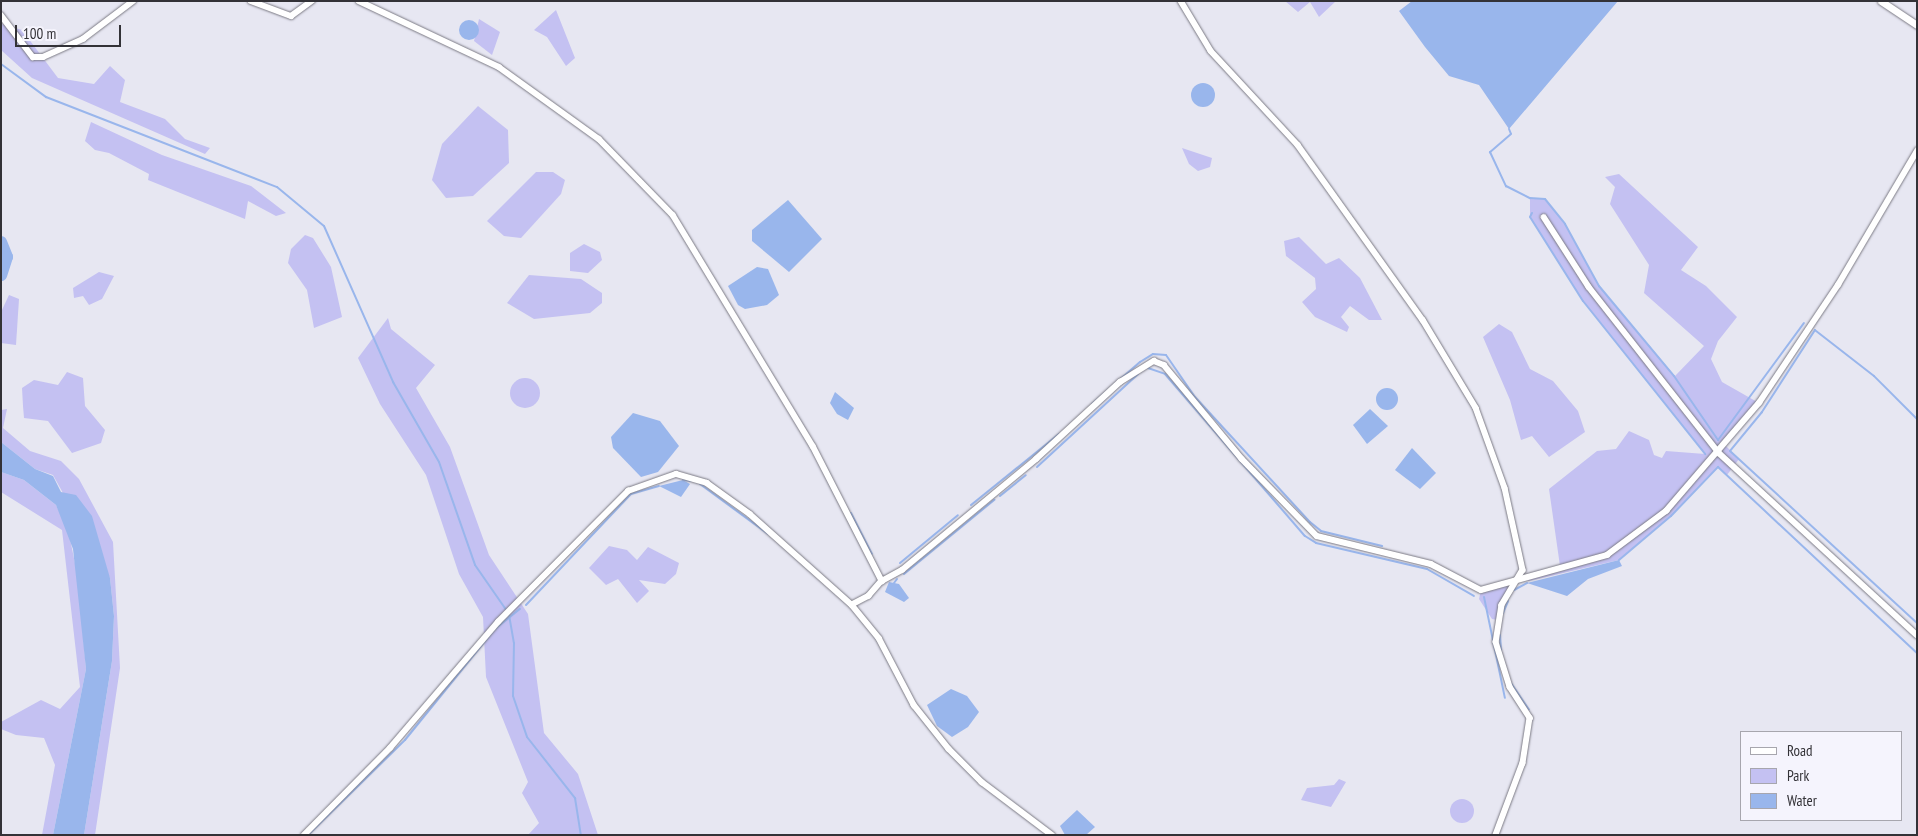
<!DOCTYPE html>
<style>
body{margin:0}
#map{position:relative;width:1918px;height:836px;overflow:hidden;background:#e7e7f2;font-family:"PT Sans Narrow",sans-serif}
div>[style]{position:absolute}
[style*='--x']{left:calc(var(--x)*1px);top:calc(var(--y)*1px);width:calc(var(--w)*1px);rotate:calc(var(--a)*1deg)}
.green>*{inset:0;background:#c4c1f2}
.round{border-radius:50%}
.water>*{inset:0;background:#99b6ec}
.stream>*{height:2px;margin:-1px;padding:0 1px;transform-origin:1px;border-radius:1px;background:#99b6ec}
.river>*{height:12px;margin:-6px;padding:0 6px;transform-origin:6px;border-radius:6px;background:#99b6ec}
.roads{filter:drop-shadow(0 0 1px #7b7a84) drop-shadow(0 0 1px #7b7a84)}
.minor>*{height:5.5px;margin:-2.75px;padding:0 2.75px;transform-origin:2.75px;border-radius:2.75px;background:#fff}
.tertiary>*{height:7px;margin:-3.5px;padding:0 3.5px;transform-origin:3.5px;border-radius:3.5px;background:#fff}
span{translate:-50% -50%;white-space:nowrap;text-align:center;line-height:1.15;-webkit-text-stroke:5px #f5f4fd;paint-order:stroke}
.frame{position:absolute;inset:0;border:2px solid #333237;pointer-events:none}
.legend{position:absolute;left:1740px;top:731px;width:162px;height:90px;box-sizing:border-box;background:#f5f4fd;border:1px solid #a7a6ae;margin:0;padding:6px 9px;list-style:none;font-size:15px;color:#333237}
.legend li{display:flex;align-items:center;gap:10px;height:25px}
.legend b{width:25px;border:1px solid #a7a6ae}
.scale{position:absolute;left:15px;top:25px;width:106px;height:22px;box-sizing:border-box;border:2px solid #333237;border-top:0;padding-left:6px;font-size:15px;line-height:18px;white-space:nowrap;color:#333237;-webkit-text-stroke:4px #f5f4fd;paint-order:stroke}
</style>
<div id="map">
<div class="green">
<div style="clip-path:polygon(1285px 1px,1336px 1px,1319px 17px,1310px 2px,1298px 12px)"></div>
<div style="clip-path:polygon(556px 10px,575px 58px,566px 66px,547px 37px,534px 30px)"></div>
<div style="clip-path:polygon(479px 19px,500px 32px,492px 55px,474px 41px)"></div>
<div style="clip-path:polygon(1px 24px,22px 30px,58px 78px,94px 84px,110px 66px,125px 80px,120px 102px,165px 119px,185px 139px,210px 148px,205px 154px,32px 78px,1px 50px)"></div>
<div style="clip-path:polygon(478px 106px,508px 130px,509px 163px,473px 196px,446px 198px,432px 180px,442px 144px)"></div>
<div style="clip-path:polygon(91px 122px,162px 155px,251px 186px,286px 213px,276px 216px,248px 201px,245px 219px,148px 180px,149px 174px,109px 153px,95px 150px,85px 141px)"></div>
<div style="clip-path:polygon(1182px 148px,1212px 158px,1210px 167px,1198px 171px,1189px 164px)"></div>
<div style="clip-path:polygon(536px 172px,553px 172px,565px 180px,561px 194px,521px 238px,504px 236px,487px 221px)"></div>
<div style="clip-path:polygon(1619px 174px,1698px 247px,1681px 270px,1706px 286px,1737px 317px,1718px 341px,1711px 359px,1722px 382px,1759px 403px,1725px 445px,1739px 459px,1727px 475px,1718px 467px,1671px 516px,1619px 560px,1529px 581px,1523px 576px,1514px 585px,1498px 620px,1492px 619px,1479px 599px,1481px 590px,1540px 570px,1560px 566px,1549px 489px,1597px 451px,1616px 449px,1629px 431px,1649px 440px,1654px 455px,1662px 458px,1666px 451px,1705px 454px,1583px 301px,1530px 217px,1530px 198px,1545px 199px,1565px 224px,1599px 286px,1675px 376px,1704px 346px,1644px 293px,1649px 265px,1610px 204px,1615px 187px,1605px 177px)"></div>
<div style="clip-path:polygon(305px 235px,313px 238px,331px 267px,342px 317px,314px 328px,307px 290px,288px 263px,291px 249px)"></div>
<div style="clip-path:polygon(1299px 237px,1326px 264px,1339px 258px,1360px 278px,1382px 320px,1369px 320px,1350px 306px,1341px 317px,1349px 327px,1347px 332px,1315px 317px,1302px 302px,1316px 289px,1315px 278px,1286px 256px,1284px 241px)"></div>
<div style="clip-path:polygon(584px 244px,600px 252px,602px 260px,588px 273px,570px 271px,570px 253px)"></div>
<div style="clip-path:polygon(99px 272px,114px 276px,102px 299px,89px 305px,83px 296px,74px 298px,73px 288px)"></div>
<div style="clip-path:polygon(529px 275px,581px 279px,602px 293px,602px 303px,590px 313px,534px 319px,507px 303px)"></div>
<div style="clip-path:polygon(9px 295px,19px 299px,16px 345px,1px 343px,1px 312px)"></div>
<div style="clip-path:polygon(388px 318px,391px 329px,435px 365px,416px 388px,450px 447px,489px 555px,528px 614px,544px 733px,578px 774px,598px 835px,528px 835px,539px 823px,522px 793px,528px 782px,486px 677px,483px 617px,459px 574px,426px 475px,380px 404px,358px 358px)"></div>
<div style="clip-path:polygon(1499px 324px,1512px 332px,1530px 369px,1553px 381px,1578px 411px,1585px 432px,1549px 457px,1532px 436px,1521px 440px,1510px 400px,1483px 337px)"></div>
<div style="clip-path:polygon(67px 372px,83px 378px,85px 406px,105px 430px,101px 443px,72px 453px,48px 421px,24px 418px,23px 406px,22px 388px,34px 380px,58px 385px)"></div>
<div class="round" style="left:510px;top:378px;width:30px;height:30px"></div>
<div style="clip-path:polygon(7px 409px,3px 428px,30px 451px,61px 461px,79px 479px,113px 542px,120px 668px,95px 835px,84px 835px,112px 661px,114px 616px,110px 578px,53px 475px,35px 469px,1px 442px,1px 410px)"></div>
<div style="clip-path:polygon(1px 472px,24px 480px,56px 505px,68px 529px,78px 578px,86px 669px,53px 835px,42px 835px,55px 765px,44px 738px,16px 735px,1px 729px,1px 722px,41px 700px,60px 709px,80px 687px,62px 530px,1px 492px)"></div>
<div style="clip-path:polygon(609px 546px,627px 550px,637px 560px,648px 547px,679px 563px,676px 574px,665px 584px,639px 580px,649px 591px,637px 603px,618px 579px,606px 585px,589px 568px)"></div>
<div style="clip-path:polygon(1339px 779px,1346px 782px,1331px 807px,1301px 800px,1307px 788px,1334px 785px)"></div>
<div class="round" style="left:1450px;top:799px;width:24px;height:24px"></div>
</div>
<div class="water">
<div style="clip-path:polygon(1412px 1px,1618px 1px,1509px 129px,1479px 85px,1449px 76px,1425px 47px,1399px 11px)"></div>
<div class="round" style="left:459px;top:20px;width:20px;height:20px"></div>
<div class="round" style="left:1191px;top:83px;width:24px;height:24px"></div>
<div style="clip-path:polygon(788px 200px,822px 239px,789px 272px,752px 241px,752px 230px)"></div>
<div style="clip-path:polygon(757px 267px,768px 269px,779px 295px,767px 305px,745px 309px,738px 305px,728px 286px)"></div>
<div class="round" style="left:1376px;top:388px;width:22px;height:22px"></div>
<div style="clip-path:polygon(835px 392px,854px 408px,848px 420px,837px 414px,830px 403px)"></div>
<div style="clip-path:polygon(1370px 409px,1388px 426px,1367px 444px,1353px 425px)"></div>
<div style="clip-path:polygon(633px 413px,660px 421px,679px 446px,658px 472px,641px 477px,613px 448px,611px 437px)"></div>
<div style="clip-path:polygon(1px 442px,35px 469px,53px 476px,61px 492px,76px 495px,92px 516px,110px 578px,114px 616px,112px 661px,84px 835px,53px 835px,86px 669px,73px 549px,56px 505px,24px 480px,1px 472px)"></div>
<div style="clip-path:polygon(1412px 448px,1436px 473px,1420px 489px,1395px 470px)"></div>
<div style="clip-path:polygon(683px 480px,690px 484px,681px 497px,659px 486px)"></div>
<div style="clip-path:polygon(1619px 560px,1622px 566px,1588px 579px,1567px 596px,1527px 583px)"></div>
<div style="clip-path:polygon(889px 582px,899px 584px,909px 598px,904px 602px,885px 592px)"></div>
<div style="clip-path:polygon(951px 689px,967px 696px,979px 712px,968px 727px,952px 737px,937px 726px,927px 705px)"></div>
<div style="clip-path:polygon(1077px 810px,1095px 827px,1086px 835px,1065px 835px,1060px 826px)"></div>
</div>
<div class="stream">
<div style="--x:1;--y:64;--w:56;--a:36.3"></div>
<div style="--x:46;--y:97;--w:248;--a:21.3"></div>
<div style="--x:277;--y:187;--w:61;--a:39.7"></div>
<div style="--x:324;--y:226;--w:171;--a:66.1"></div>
<div style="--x:393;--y:382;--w:92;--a:60.1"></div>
<div style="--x:439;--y:462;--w:109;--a:70.7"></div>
<div style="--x:475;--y:565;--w:56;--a:55.2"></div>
<div style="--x:1509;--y:129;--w:5;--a:68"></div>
<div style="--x:1511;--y:134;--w:28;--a:139"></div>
<div style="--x:1490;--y:152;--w:38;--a:65"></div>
<div style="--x:1506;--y:186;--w:27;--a:27"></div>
<div style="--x:1530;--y:198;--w:15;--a:4"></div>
<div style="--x:1545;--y:199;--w:32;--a:51"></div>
<div style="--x:1565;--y:224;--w:71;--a:61.3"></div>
<div style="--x:1599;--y:286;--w:117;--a:50.2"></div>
<div style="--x:1674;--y:376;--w:78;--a:55.5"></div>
<div style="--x:1718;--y:440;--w:145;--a:-53.7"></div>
<div style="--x:1532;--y:213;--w:4;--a:117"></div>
<div style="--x:1530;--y:217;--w:99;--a:57.8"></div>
<div style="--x:1583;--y:301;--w:196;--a:51.4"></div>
<div style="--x:1148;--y:368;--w:18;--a:19"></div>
<div style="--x:1165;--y:374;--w:214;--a:49.2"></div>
<div style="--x:1305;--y:536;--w:13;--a:32"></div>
<div style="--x:1316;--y:543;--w:114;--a:13.2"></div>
<div style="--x:1427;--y:569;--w:54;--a:29.9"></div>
<div style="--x:1092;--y:404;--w:64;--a:-41.2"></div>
<div style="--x:1140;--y:362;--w:15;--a:-32"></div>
<div style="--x:1153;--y:354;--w:13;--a:4"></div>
<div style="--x:1166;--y:355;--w:51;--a:55.4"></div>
<div style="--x:1195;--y:397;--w:170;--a:47.4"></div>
<div style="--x:1310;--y:522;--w:14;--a:39"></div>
<div style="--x:1321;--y:531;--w:63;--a:13.8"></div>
<div style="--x:1917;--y:419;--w:61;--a:-135"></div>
<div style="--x:1874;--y:376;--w:75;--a:-142.1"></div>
<div style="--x:1815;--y:330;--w:98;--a:122.9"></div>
<div style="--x:1762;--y:412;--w:50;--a:129.4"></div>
<div style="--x:1730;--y:451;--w:254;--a:42.6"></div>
<div style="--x:1037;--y:467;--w:137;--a:-42.6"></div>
<div style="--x:683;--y:480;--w:8;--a:7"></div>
<div style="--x:700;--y:484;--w:84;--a:36.3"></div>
<div style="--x:1000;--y:496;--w:33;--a:-39"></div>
<div style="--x:971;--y:505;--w:113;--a:-38.9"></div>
<div style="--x:851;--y:513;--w:46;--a:62.9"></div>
<div style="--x:1619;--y:560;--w:68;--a:-40.2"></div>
<div style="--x:1671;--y:516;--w:68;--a:-46.2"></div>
<div style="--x:1718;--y:467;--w:272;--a:43.1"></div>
<div style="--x:900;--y:563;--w:75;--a:-39.6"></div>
<div style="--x:904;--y:574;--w:117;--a:-39.4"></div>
<div style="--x:894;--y:583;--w:5;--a:-53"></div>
<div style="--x:1514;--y:590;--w:15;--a:-28"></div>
<div style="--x:1484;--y:597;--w:103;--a:78.3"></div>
<div style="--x:526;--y:605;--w:153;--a:-46.6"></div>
<div style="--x:631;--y:494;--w:29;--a:-16"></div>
<div style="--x:1503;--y:613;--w:13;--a:-67"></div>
<div style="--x:509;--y:615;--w:28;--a:80"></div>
<div style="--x:514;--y:643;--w:53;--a:91.1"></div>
<div style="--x:513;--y:696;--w:43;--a:71.1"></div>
<div style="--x:527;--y:737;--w:78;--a:51.8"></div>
<div style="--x:575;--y:798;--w:37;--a:81"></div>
<div style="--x:1500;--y:635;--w:15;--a:86"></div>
<div style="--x:1511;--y:683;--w:32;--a:56"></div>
<div style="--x:308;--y:835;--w:136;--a:-44.4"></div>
<div style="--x:405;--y:740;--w:143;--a:-51"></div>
<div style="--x:495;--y:629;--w:32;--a:-39"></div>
</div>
<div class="river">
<div style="--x:1;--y:242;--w:16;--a:68"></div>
<div style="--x:7;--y:257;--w:19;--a:108"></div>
</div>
<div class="roads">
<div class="minor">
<div style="--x:251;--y:1;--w:43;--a:20.6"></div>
<div style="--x:291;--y:16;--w:26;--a:-36"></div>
<div style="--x:359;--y:1;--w:155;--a:25.2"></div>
<div style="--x:499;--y:67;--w:123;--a:35.8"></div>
<div style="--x:599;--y:139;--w:106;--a:45.8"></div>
<div style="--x:673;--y:215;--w:270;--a:58.8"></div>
<div style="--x:813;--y:446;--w:152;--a:62.9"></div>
<div style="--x:882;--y:581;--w:20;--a:131"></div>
<div style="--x:869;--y:596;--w:19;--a:152"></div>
<div style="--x:852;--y:605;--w:43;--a:50.7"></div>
<div style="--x:879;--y:638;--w:76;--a:62.4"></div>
<div style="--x:914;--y:705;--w:56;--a:51.5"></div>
<div style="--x:949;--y:749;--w:47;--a:45"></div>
<div style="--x:982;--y:782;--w:88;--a:37.1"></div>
<div style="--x:1181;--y:1;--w:58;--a:59"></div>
<div style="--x:1211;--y:51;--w:128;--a:47.2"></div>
<div style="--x:1298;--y:145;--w:215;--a:54.5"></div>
<div style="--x:1423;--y:320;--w:103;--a:58.9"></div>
<div style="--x:1476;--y:408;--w:85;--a:70.1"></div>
<div style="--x:1505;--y:488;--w:84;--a:77.6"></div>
<div style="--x:1523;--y:570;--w:41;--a:121"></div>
<div style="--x:1502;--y:605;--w:37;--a:99"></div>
<div style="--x:1496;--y:642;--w:47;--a:72.7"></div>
<div style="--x:1510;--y:687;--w:37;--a:57"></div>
<div style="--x:1530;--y:718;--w:46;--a:98.8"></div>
<div style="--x:1523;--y:763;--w:77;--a:110.6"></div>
<div style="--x:1;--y:15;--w:53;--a:52.7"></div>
<div style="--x:33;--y:57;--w:10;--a:0"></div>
<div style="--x:43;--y:57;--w:44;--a:-24.2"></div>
<div style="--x:83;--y:39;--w:63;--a:-37.2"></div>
<div style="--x:1544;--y:217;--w:83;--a:57.3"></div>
<div style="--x:1589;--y:287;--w:211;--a:51.9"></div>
<div style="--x:1719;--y:453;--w:269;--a:42.6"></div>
<div style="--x:882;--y:581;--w:23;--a:-29"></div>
<div style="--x:902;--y:570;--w:174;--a:-39.6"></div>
<div style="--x:1036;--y:459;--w:114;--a:-42.5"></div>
<div style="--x:1120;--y:382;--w:40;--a:-32"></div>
<div style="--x:1154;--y:361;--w:11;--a:22"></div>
<div style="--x:1164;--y:365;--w:122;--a:50.3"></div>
<div style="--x:1242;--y:459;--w:107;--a:45.8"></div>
<div style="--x:1317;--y:536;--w:117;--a:13.8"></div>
<div style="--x:1431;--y:564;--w:56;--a:27.5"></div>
<div style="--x:1481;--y:590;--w:131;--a:-15.5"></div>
<div style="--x:1607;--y:555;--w:74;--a:-36.7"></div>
<div style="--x:1666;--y:511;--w:143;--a:-49.3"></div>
<div style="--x:1759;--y:403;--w:142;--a:-56.2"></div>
<div style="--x:1838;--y:285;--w:156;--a:-59.5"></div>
<div style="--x:304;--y:835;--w:122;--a:-45.3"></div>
<div style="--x:390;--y:748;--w:166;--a:-49.4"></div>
<div style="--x:498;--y:622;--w:185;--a:-45.2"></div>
<div style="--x:628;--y:491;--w:51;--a:-19.5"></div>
<div style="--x:676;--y:474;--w:32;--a:16"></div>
<div style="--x:707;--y:483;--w:53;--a:35.8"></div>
<div style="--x:750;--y:514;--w:137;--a:41.7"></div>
</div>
<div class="tertiary">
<div style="--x:1881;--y:1;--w:43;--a:33.7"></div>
</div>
</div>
<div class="frame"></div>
<ul class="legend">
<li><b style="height:6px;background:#fff"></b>Road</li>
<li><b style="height:14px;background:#c4c1f2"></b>Park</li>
<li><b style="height:14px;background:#99b6ec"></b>Water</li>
</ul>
<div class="scale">100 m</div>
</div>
